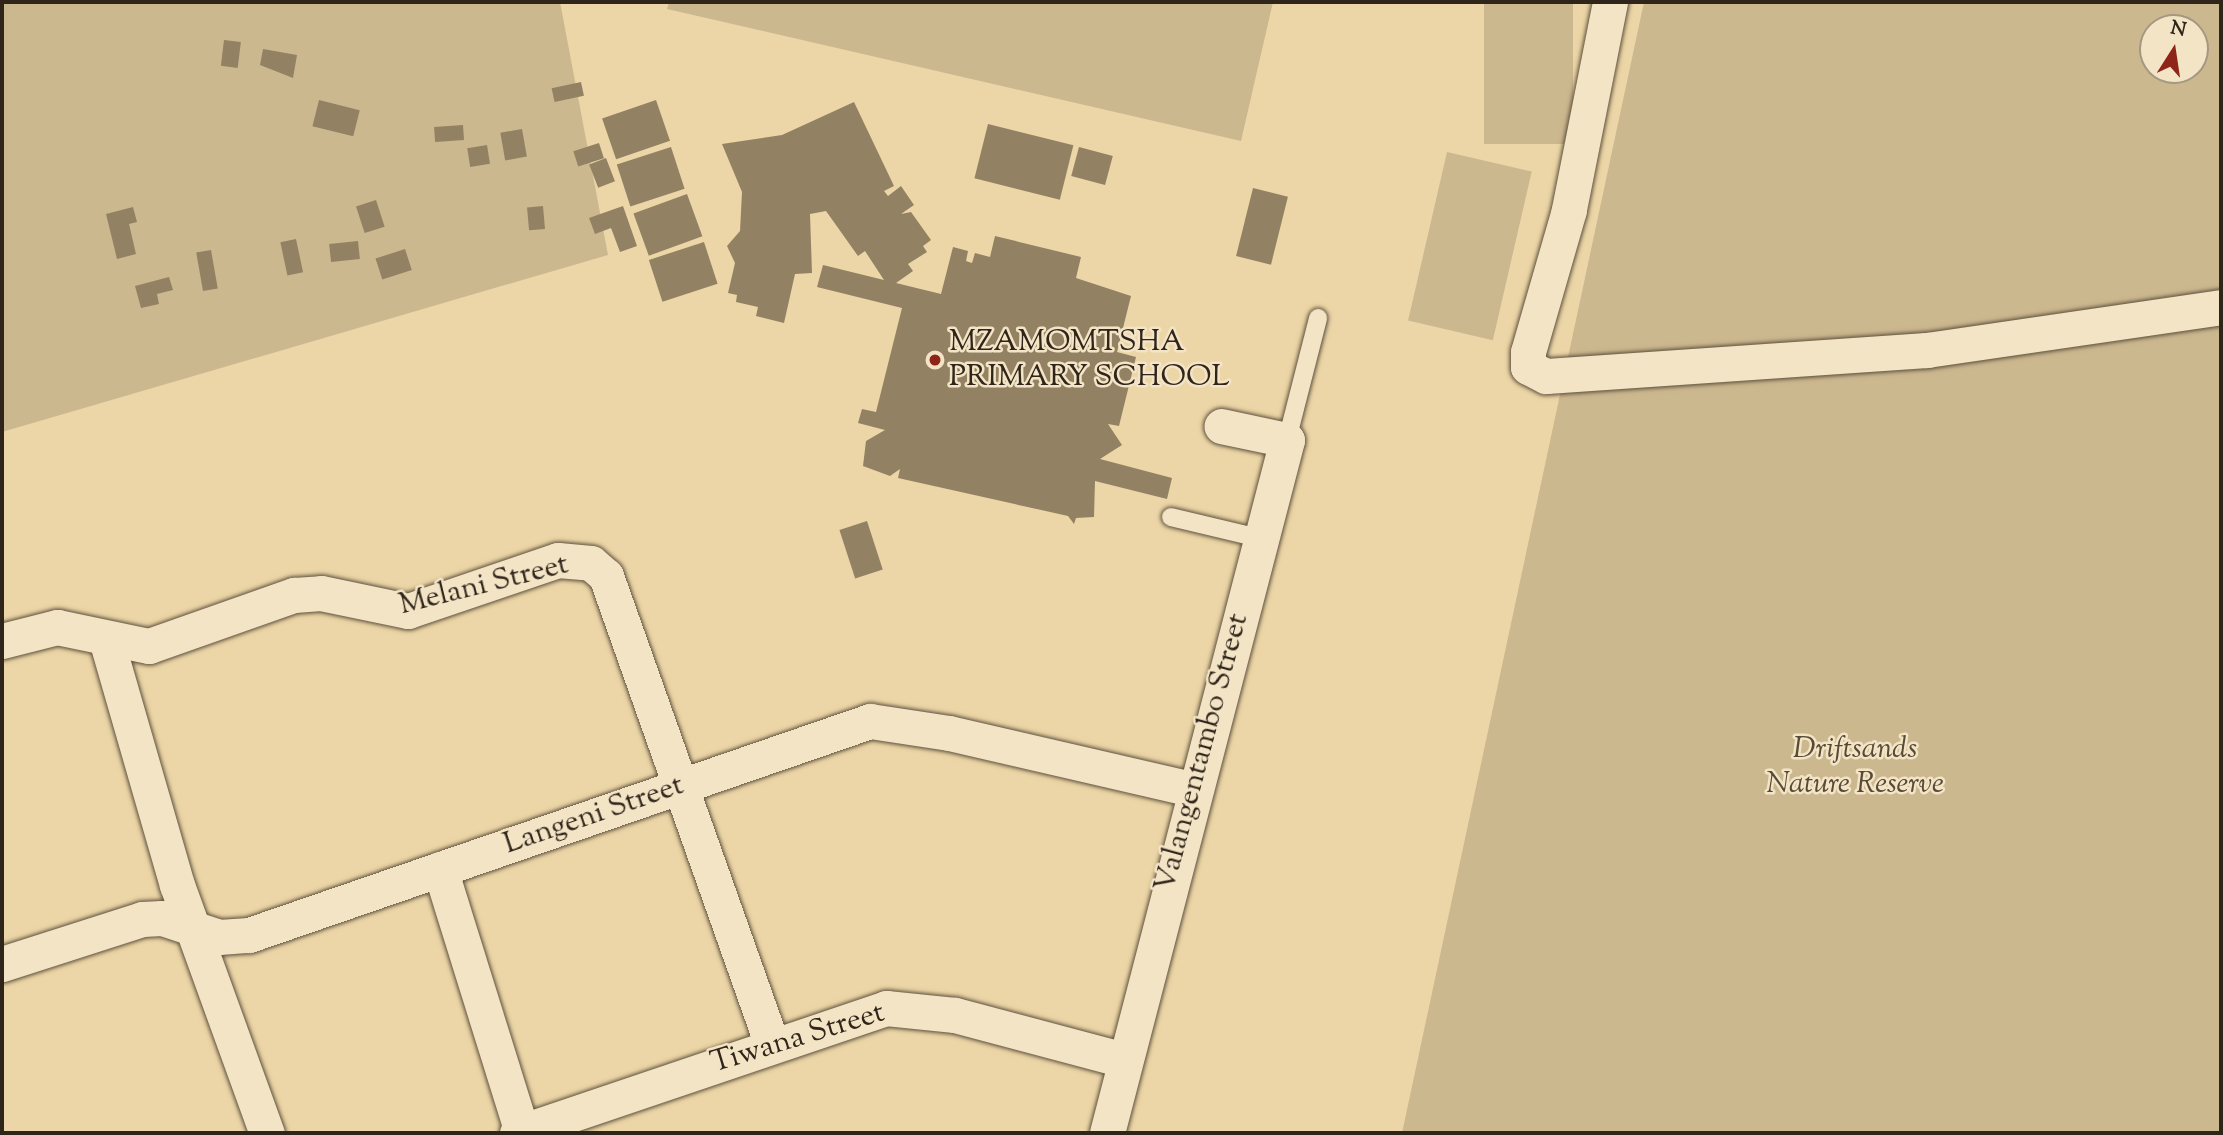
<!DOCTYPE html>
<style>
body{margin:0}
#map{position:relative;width:2223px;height:1135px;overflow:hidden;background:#ecd6a7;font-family:"Sorts Mill Goudy",serif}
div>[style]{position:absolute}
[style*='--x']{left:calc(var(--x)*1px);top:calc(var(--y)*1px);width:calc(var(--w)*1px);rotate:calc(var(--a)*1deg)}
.green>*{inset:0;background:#ccb88f;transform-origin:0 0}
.building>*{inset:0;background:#928163;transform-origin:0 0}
.roads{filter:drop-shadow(0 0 2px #5f513d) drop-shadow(0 0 2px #5f513d)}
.service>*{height:18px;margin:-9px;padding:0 9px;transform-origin:9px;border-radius:9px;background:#f3e4c6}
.minor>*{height:35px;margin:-17.5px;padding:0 17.5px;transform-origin:17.5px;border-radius:17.5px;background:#f3e4c6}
.dots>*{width:19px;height:19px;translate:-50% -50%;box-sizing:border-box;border:4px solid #f3e4c6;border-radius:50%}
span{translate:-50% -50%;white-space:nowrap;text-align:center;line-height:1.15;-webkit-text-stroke:5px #f3e4c6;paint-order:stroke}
.poi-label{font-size:30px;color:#30251a}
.left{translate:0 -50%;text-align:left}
.street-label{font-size:30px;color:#30251a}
.park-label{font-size:30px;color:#574a37;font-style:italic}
.frame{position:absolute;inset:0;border:4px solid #30251a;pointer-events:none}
.north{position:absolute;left:2139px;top:14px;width:70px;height:70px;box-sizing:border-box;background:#f3e4c6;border:2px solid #a59881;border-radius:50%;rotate:12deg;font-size:19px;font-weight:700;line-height:28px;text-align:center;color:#30251a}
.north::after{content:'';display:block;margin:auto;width:24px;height:32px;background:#8f2418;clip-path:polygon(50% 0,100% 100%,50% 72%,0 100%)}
</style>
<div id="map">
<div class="green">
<div style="clip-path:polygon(2px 2px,560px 2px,608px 255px,2px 432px)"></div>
<div style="clip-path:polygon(669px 2px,1273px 2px,1241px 141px,667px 9px)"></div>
<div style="left:1484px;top:2px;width:89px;height:142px"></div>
<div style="clip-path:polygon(evenodd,1644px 2px,2221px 2px,2221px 1133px,1402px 1133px,1644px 2px,2153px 28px,2195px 28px,2195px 70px,2153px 70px,2153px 28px)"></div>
<div style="left:1447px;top:152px;width:87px;height:173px;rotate:13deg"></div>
</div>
<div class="building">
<div style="left:224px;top:40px;width:17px;height:26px;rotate:7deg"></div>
<div style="clip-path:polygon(263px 49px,297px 55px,293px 78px,260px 65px)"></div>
<div style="left:581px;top:82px;width:14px;height:30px;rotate:78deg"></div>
<div style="left:319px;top:100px;width:42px;height:27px;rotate:14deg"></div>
<div style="left:656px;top:100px;width:43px;height:57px;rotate:71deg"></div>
<div style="clip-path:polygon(854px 102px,894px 186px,884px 191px,888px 196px,901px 186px,914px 205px,901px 214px,911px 212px,931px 240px,923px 246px,927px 252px,908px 264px,913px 271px,896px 283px,941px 294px,953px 247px,968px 251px,966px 261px,972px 263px,975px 253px,990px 257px,995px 236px,1081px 257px,1076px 278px,1131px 296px,1117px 352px,1136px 357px,1119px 426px,1108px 424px,1122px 445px,1100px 459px,1172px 478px,1167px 499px,1095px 481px,1094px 517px,1076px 518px,1074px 524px,1068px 516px,898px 478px,900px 469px,890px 476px,863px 466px,866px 441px,885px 430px,858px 423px,862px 409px,876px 412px,902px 308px,817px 287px,823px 265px,884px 280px,865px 251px,858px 256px,826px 211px,810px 214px,812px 273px,795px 274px,784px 323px,756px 316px,758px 307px,736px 302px,737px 295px,728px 293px,735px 263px,727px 246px,740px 231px,742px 192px,722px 144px,782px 135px)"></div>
<div style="left:988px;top:124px;width:88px;height:56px;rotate:14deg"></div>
<div style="left:463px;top:125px;width:15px;height:29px;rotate:86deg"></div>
<div style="left:522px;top:129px;width:28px;height:22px;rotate:80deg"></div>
<div style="left:599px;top:143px;width:16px;height:27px;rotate:72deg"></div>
<div style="left:487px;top:145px;width:19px;height:20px;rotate:81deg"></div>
<div style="left:671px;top:147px;width:44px;height:57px;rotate:72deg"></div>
<div style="left:1079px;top:147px;width:35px;height:30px;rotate:15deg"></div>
<div style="left:606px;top:158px;width:25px;height:18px;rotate:69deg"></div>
<div style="left:1253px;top:188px;width:36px;height:70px;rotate:14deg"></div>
<div style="left:687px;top:194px;width:45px;height:57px;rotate:70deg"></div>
<div style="left:376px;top:200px;width:28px;height:21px;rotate:72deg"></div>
<div style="left:543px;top:206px;width:23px;height:16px;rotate:85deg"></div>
<div style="clip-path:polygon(623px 206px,637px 246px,620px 252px,611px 228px,595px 234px,589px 218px)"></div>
<div style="clip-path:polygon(133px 207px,137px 222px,129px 224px,136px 254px,117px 259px,106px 214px)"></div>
<div style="left:296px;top:239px;width:34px;height:16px;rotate:78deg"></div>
<div style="left:358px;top:241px;width:18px;height:29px;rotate:84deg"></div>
<div style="left:704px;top:242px;width:44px;height:58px;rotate:72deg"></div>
<div style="left:405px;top:249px;width:22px;height:31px;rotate:72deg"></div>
<div style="left:211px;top:250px;width:39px;height:15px;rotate:80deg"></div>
<div style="clip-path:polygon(169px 277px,173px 290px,157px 294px,159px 304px,141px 308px,135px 286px)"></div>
<div style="left:867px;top:521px;width:51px;height:29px;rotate:72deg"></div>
</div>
<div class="roads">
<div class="service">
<div style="--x:1287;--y:440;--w:126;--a:-75.7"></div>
<div style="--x:1171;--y:517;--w:90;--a:13.4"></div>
</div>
<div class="minor">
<div style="--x:1610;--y:2;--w:212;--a:101.2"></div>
<div style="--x:1569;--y:210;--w:148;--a:106.1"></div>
<div style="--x:1528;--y:352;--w:15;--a:90"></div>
<div style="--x:1528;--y:367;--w:20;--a:27"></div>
<div style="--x:1546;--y:376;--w:382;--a:-3.9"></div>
<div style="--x:1927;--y:350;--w:297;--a:-8.3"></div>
<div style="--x:106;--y:639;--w:256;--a:73.9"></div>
<div style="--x:177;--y:885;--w:264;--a:70.1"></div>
<div style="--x:2;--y:641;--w:57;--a:-14.3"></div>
<div style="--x:57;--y:627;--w:94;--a:11.7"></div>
<div style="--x:149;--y:646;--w:154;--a:-19.4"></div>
<div style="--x:294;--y:595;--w:27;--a:-4"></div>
<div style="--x:321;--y:593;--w:89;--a:11.7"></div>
<div style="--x:408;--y:611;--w:158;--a:-18.8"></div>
<div style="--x:558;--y:560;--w:33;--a:5"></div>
<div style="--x:591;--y:563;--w:20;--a:41"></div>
<div style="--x:606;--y:576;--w:497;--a:70.5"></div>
<div style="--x:440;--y:869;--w:276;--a:72.7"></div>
<div style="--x:2;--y:964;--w:147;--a:-17.8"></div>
<div style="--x:142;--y:919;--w:20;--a:-3"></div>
<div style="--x:162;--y:918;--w:60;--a:18.4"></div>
<div style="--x:219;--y:937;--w:30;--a:-4"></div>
<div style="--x:249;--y:935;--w:657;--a:-19.01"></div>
<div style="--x:870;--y:721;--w:80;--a:8.6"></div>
<div style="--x:949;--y:733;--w:249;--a:13"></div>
<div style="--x:517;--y:1133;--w:390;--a:-18.7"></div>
<div style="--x:886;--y:1008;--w:69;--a:5.8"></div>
<div style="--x:955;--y:1015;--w:175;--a:14.9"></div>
<div style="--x:1107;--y:1133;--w:716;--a:-75.44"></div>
<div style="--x:1287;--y:440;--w:67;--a:-168"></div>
</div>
</div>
<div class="dots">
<div style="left:935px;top:360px;background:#8f2418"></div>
</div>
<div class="poi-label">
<span class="left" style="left:949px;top:360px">MZAMOMTSHA<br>PRIMARY SCHOOL</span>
</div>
<div class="street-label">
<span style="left:484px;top:586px;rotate:-14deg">Melani Street</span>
<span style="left:1203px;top:753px;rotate:-75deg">Valangentambo Street</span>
<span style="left:594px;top:816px;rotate:-19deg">Langeni Street</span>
<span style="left:798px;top:1039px;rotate:-17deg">Tiwana Street</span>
</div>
<div class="park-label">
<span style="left:1855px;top:767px">Driftsands<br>Nature Reserve</span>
</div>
<div class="frame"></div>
<div class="north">N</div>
</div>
